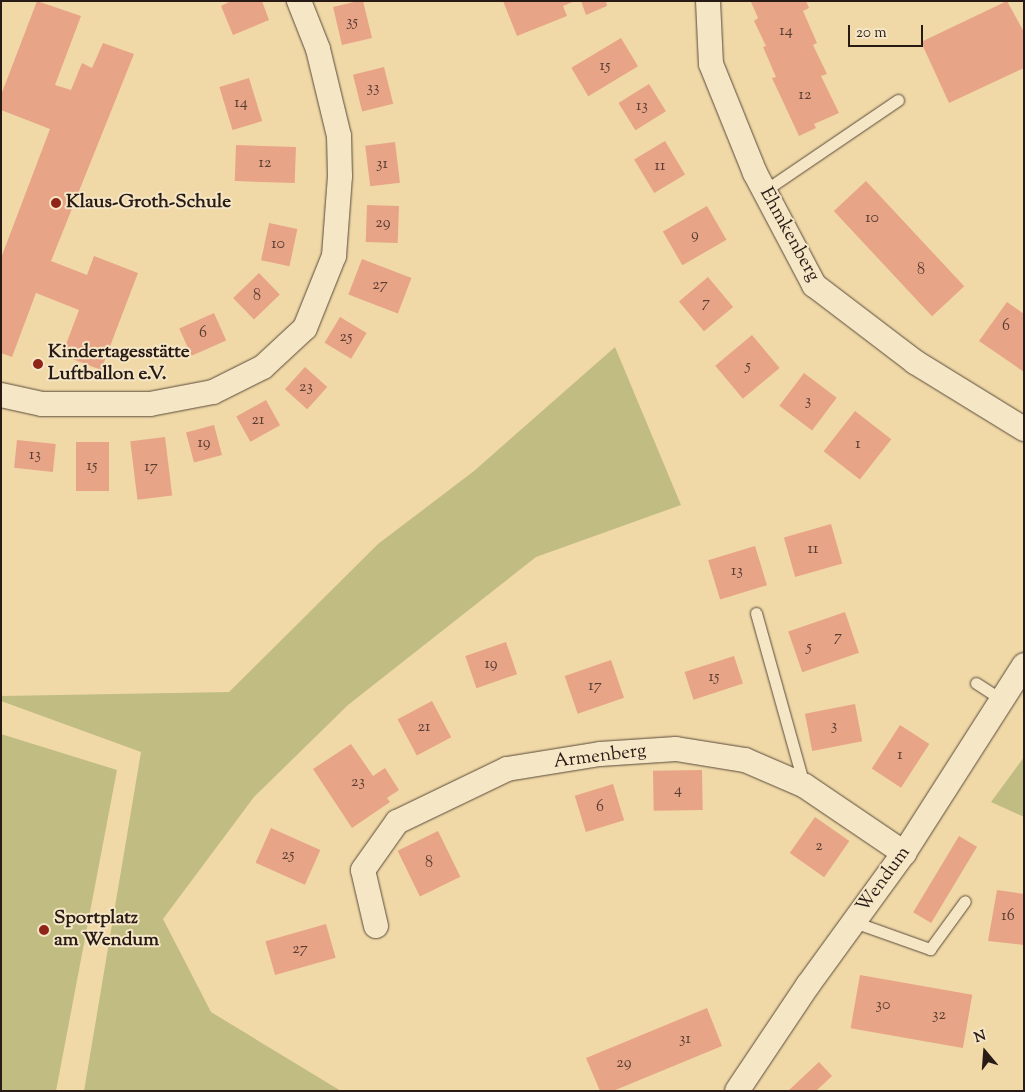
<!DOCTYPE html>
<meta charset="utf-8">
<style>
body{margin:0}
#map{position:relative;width:1025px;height:1092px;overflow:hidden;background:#f0d9a7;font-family:"Sorts Mill Goudy",serif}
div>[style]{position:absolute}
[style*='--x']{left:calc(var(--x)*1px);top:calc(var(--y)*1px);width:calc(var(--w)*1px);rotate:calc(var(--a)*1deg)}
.green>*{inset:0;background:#c1bd82}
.building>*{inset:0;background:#e8a487;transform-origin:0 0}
.roads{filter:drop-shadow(0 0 1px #5a4a3a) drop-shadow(0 0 1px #5a4a3a)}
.service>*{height:11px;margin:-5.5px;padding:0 5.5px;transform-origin:5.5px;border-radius:5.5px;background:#f5e6c6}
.minor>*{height:24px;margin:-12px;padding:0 12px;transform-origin:12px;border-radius:12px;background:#f5e6c6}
.dots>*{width:14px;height:14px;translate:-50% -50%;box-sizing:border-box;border:2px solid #f5e6c6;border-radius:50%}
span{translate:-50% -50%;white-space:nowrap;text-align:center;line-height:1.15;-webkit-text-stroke:4px #f5e6c6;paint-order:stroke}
.number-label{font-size:16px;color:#583d32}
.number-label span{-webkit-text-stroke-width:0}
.poi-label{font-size:19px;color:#281b15;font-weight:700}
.left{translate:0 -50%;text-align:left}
.street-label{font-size:19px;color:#281b15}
.frame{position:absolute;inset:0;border:2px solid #281b15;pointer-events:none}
.north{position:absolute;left:960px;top:1027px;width:50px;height:50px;-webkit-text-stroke:4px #f5e6c6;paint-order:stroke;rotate:342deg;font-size:14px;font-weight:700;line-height:20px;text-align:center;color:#281b15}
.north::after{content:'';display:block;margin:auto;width:18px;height:22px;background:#281b15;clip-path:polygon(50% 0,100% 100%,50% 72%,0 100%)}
.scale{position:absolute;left:848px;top:25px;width:75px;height:22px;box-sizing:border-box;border:2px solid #281b15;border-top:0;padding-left:6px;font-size:15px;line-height:18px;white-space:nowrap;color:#281b15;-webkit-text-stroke:4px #f5e6c6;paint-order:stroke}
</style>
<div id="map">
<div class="green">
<div style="clip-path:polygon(615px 347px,681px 505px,536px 557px,348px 705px,254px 797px,163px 919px,211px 1012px,341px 1091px,84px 1091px,141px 752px,1px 701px,1px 696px,229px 692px,378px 544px,474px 471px)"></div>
<div style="clip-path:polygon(1px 734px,117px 770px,56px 1091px,1px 1091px)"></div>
<div style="clip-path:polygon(1024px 757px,1024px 817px,991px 802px)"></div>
</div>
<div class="building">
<div style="clip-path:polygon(37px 1px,81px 16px,55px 85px,71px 90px,82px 63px,92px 68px,103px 43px,134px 54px,51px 261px,87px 275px,94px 256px,138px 273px,101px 370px,62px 355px,79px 310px,36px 293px,12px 357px,1px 353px,1px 258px,50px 129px,1px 110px,1px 95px)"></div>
<div style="clip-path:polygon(231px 1px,262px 1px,269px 20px,233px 35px,221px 6px)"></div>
<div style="clip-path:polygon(358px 1px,363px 1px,372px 38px,342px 45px,333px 7px)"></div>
<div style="clip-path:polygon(503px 1px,575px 1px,563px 6px,567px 16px,517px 36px)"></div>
<div style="clip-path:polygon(581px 1px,606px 1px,607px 6px,586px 15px)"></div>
<div style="clip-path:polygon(806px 1px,809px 8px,803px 11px,817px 43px,813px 45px,827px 74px,821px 76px,839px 113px,814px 124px,816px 128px,799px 136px,772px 78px,776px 77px,763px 47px,766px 46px,754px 21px,758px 18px,751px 2px)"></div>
<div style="clip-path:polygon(1007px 1px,1024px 32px,1024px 68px,949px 103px,921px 42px)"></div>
<div style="left:621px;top:38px;width:33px;height:58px;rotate:59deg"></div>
<div style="left:384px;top:67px;width:38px;height:32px;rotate:76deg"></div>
<div style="left:249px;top:78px;width:45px;height:31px;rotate:73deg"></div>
<div style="left:649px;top:84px;width:32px;height:36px;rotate:58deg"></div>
<div style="left:665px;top:141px;width:39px;height:36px;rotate:59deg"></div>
<div style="left:395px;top:142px;width:41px;height:30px;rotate:83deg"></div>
<div style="left:236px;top:145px;width:60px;height:36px;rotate:2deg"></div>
<div style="left:866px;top:181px;width:144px;height:44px;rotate:47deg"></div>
<div style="left:367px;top:205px;width:32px;height:37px;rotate:2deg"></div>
<div style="left:707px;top:206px;width:39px;height:51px;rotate:60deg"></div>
<div style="left:269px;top:223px;width:29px;height:38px;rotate:12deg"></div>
<div style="left:362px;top:259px;width:53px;height:38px;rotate:21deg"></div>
<div style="left:259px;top:273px;width:30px;height:36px;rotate:46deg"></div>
<div style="left:708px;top:277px;width:39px;height:38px;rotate:50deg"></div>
<div style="clip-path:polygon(1007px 302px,1024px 314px,1024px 372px,979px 341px)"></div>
<div style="left:214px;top:313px;width:30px;height:38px;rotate:66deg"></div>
<div style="left:340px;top:317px;width:31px;height:30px;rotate:31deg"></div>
<div style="left:752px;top:335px;width:43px;height:48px;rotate:50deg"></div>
<div style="left:305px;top:367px;width:30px;height:30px;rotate:42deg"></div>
<div style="left:804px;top:373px;width:41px;height:41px;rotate:37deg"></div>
<div style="left:266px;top:400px;width:29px;height:34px;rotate:61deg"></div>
<div style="left:855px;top:411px;width:46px;height:51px;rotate:38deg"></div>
<div style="left:214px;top:425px;width:31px;height:29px;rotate:75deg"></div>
<div style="left:165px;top:437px;width:59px;height:35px;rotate:83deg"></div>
<div style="left:17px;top:440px;width:39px;height:28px;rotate:6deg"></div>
<div style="left:109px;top:442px;width:49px;height:33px;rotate:90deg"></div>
<div style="left:831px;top:524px;width:41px;height:49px;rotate:74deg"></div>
<div style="left:755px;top:546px;width:41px;height:49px;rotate:73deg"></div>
<div style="left:845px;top:612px;width:43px;height:60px;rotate:71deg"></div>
<div style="left:506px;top:642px;width:34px;height:43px;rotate:71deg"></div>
<div style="left:734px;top:656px;width:29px;height:52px;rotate:72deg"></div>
<div style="left:611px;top:660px;width:40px;height:49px;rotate:71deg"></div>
<div style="left:432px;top:701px;width:41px;height:39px;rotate:62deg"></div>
<div style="left:855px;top:704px;width:38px;height:51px;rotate:79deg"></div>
<div style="left:900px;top:725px;width:35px;height:52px;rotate:33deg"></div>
<div style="clip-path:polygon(351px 744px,373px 776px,385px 768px,399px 790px,387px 798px,390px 802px,352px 828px,313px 769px)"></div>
<div style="left:702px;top:770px;width:40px;height:49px;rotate:89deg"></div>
<div style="left:613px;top:784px;width:38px;height:40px;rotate:73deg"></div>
<div style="left:815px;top:817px;width:42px;height:44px;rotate:35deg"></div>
<div style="left:271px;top:828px;width:54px;height:38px;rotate:24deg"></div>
<div style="left:438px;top:831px;width:51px;height:45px;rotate:64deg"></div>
<div style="left:959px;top:836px;width:21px;height:89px;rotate:31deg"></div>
<div style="clip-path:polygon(997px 890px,1024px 894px,1024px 945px,988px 941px)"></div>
<div style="left:326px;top:924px;width:35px;height:63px;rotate:74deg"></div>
<div style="left:860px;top:975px;width:114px;height:54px;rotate:10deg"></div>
<div style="clip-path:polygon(707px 1008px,722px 1046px,613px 1091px,600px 1091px,586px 1058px)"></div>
<div style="clip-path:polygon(819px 1062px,832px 1076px,816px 1091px,788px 1091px)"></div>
</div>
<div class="roads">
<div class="service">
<div style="--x:764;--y:191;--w:162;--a:-34.2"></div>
<div style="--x:756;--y:613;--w:179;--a:74.4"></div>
<div style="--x:976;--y:683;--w:31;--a:33"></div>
<div style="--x:854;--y:922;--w:81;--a:19.6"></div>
<div style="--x:930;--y:949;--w:59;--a:-53.9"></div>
</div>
<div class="minor">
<div style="--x:708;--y:1;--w:63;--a:87.3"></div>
<div style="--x:711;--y:64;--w:118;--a:68"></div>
<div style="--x:755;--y:173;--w:127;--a:62.2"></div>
<div style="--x:814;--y:285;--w:127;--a:37.3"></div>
<div style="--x:915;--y:362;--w:128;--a:31.6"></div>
<div style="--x:1;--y:395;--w:42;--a:12.4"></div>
<div style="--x:42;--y:404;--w:108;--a:0"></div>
<div style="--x:150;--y:404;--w:64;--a:-10.8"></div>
<div style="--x:213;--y:392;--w:56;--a:-26.6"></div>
<div style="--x:263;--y:367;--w:57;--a:-42.9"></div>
<div style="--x:305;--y:328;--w:78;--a:-68.1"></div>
<div style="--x:334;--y:256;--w:80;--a:-85.7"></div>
<div style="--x:340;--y:176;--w:40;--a:-91.4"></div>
<div style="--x:339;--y:136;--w:89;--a:-103.6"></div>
<div style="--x:318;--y:49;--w:52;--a:-111.6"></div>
<div style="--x:376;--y:926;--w:57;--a:-103.1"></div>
<div style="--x:363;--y:870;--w:59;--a:-54.7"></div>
<div style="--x:397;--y:822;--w:122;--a:-25.7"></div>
<div style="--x:507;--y:769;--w:94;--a:-9.2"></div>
<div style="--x:600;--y:754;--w:76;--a:-3.8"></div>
<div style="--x:676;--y:749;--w:70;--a:9.1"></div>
<div style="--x:745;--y:760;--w:65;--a:23.4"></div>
<div style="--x:805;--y:786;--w:120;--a:34.1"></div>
<div style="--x:737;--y:1091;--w:128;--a:-56.2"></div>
<div style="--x:808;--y:985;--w:163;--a:-54"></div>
<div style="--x:904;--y:853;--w:223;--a:-57.4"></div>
</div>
</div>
<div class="dots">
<div style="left:56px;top:203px;background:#8f2418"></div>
<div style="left:38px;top:364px;background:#8f2418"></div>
<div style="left:44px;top:930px;background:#8f2418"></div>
</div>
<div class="number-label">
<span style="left:352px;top:23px">35</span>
<span style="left:786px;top:32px">14</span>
<span style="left:605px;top:67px">15</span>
<span style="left:373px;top:89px">33</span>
<span style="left:805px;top:96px">12</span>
<span style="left:241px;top:104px">14</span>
<span style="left:642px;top:107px">13</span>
<span style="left:265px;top:164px">12</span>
<span style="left:382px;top:165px">31</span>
<span style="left:660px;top:167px">11</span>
<span style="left:872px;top:219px">10</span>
<span style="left:383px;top:224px">29</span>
<span style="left:695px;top:236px">9</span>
<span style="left:278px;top:245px">10</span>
<span style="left:921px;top:271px">8</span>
<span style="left:380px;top:286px">27</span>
<span style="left:257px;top:297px">8</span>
<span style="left:706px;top:304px">7</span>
<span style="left:1006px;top:327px">6</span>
<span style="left:203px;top:334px">6</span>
<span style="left:346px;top:338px">25</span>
<span style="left:748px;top:367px">5</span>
<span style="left:306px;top:388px">23</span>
<span style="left:808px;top:402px">3</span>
<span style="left:258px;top:421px">21</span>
<span style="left:204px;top:444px">19</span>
<span style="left:858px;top:445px">1</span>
<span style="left:35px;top:456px">13</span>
<span style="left:92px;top:467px">15</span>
<span style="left:151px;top:468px">17</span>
<span style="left:813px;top:550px">11</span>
<span style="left:737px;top:572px">13</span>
<span style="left:838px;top:638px">7</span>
<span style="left:809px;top:648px">5</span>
<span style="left:491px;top:665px">19</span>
<span style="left:714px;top:678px">15</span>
<span style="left:595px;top:687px">17</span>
<span style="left:834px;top:727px">3</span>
<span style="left:424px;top:728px">21</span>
<span style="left:900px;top:756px">1</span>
<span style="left:358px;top:783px">23</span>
<span style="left:678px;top:791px">4</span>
<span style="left:600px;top:808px">6</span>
<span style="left:819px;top:847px">2</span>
<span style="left:288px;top:856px">25</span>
<span style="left:429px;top:864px">8</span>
<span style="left:1008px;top:917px">16</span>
<span style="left:300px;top:950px">27</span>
<span style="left:883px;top:1006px">30</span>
<span style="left:939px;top:1016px">32</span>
<span style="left:685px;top:1040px">31</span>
<span style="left:624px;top:1064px">29</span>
</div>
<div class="poi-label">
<span class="left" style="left:66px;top:203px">Klaus-Groth-Schule</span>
<span class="left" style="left:48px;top:364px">Kindertagesstätte<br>Luftballon e.V.</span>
<span class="left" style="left:54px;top:930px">Sportplatz<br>am Wendum</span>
</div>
<div class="street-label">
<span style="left:789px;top:235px;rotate:61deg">Ehmkenberg</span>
<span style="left:600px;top:757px;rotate:-7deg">Armenberg</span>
<span style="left:884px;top:880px;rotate:-54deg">Wendum</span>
</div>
<div class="frame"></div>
<div class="north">N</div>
<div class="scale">20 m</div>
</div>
